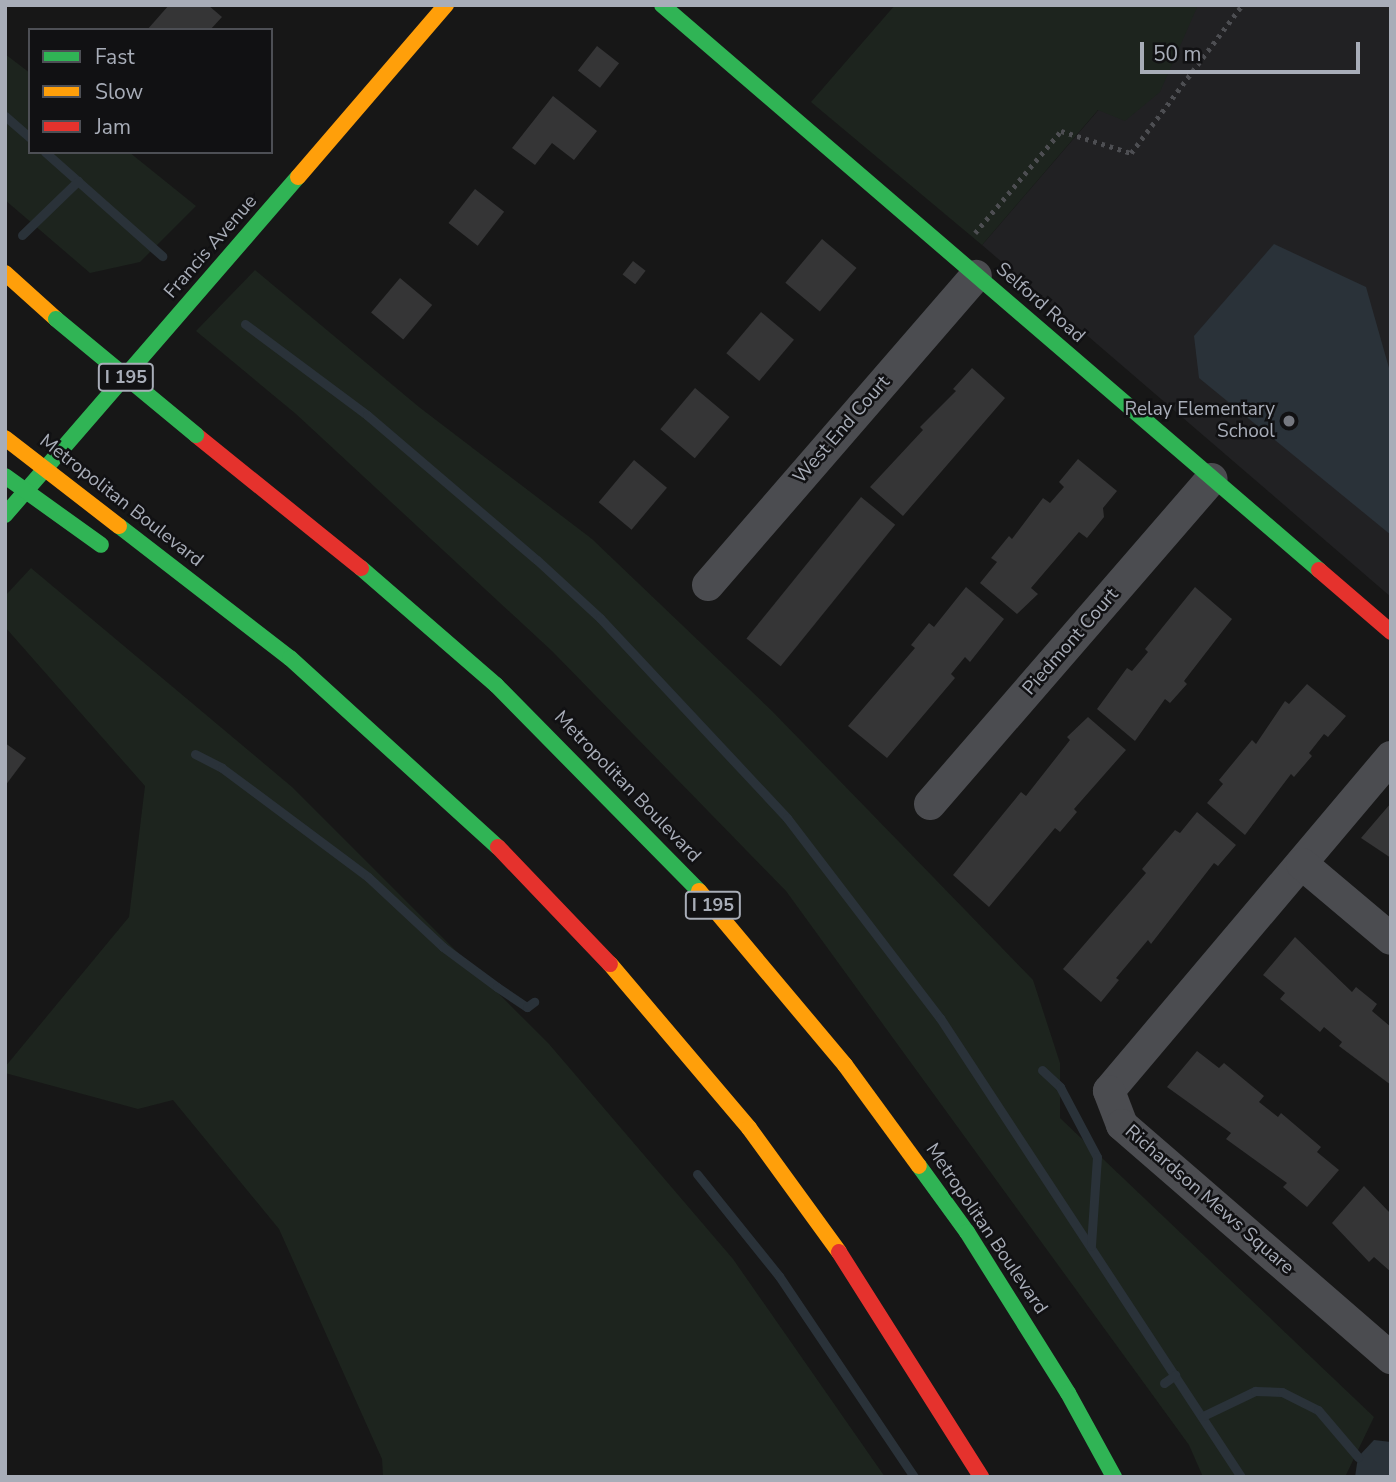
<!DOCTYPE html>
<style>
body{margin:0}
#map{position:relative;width:1396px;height:1482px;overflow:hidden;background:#171717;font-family:"Nunito Sans",sans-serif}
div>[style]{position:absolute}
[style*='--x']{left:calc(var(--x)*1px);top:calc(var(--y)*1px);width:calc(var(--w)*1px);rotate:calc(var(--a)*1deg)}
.built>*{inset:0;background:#212123}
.green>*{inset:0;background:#1d241e}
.water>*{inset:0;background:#2a3239}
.stream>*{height:9px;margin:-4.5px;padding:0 4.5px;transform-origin:4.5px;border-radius:4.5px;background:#2a3239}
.building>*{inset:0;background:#353536;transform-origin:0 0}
.path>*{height:4.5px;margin-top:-2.25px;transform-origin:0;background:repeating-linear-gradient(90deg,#4d4e52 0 3.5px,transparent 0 8.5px)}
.street>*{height:32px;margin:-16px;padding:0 16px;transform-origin:16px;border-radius:16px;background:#4b4c50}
.fast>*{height:16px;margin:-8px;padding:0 8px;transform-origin:8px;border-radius:8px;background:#30b455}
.slow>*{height:16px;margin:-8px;padding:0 8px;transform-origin:8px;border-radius:8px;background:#ff9f0a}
.jam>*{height:16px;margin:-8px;padding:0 8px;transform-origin:8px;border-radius:8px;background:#e5322d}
.fast-bridge>*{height:16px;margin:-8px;padding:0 8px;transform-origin:8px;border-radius:8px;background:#30b455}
.slow-bridge>*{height:16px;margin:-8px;padding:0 8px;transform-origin:8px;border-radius:8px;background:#ff9f0a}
.dots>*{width:19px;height:19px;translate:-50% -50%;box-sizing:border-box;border:4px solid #111113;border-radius:50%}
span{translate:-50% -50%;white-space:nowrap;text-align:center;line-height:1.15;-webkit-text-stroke:5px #111113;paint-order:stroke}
.shield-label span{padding:2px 5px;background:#111113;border:2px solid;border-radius:5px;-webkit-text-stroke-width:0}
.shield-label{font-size:18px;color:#a8adb8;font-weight:700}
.street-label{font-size:19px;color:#a8adb8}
.poi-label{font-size:19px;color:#a8adb8}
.right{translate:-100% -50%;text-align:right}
.frame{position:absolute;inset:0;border:7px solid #a8adb8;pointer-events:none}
.legend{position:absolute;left:28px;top:28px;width:245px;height:126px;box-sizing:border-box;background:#111113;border:2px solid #4d4f55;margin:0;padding:9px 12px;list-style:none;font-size:21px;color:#a8adb8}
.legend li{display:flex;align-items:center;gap:14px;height:35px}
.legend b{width:35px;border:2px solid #4d4f55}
.scale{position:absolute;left:1140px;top:42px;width:220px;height:32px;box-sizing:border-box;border:4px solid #a8adb8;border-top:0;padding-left:9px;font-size:21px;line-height:24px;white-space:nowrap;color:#a8adb8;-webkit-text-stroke:5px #111113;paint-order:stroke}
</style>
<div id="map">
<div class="built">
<div style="clip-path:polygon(1189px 5px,1391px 5px,1391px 597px,982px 245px)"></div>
</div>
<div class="green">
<div style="clip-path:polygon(895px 5px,1198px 5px,1160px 92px,1125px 121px,1098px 110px,982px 245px,811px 102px)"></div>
<div style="clip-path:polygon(5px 54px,30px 73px,30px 152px,129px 152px,196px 206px,140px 262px,90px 273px,5px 200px)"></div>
<div style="clip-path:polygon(255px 270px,419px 407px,592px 539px,772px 711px,1033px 980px,1060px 1063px,1060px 1118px,1374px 1417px,1345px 1477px,1203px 1477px,1189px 1445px,786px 891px,553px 652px,296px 414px,196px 331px)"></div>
<div style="clip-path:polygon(31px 568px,292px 787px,549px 1044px,733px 1259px,885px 1477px,383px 1477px,382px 1459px,279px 1229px,173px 1100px,138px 1109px,5px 1073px,5px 1067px,129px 917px,145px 786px,5px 627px,5px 596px)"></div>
</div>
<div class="water">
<div style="clip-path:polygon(1274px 244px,1366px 287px,1391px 375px,1391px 535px,1199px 378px,1194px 336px)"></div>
<div style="clip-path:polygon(1374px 1440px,1391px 1442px,1391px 1477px,1355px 1477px,1358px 1457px)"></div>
</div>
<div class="stream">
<div style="--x:5;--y:116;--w:33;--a:41"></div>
<div style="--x:45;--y:152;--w:157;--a:41.6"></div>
<div style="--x:22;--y:235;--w:78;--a:-44"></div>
<div style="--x:245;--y:324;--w:152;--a:36.7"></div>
<div style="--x:367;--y:415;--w:223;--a:40.5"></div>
<div style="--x:537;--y:560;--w:86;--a:42.6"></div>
<div style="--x:600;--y:618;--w:274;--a:46.9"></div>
<div style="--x:787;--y:818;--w:252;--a:52.6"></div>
<div style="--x:940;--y:1018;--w:549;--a:56.74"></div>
<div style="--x:195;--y:754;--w:30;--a:27"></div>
<div style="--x:222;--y:768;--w:182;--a:36.7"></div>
<div style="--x:368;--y:877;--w:103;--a:43"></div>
<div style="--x:443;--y:947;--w:67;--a:36.5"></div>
<div style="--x:497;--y:987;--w:36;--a:34"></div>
<div style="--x:527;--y:1007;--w:9;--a:-36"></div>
<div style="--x:1042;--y:1070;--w:25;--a:43"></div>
<div style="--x:1060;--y:1087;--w:79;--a:62.1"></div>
<div style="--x:1097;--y:1157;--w:89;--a:93.9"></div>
<div style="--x:697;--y:1174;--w:131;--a:51.2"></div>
<div style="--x:779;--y:1276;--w:242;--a:56.1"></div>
<div style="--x:1164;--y:1383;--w:14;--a:-36"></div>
<div style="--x:1203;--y:1416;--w:58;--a:-25.7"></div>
<div style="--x:1255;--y:1391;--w:27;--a:2"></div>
<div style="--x:1282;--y:1392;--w:40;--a:26.6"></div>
<div style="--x:1318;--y:1410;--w:62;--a:49.6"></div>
</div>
<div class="building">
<div style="clip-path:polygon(169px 5px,208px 5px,222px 17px,210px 30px,147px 30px)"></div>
<div style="left:597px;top:46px;width:28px;height:31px;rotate:38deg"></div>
<div style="clip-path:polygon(553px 96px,597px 131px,574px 160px,552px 143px,535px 165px,512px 148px)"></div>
<div style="left:475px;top:189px;width:37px;height:43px;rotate:38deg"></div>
<div style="left:822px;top:239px;width:45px;height:57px;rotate:40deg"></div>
<div style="left:633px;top:261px;width:16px;height:17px;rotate:38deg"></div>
<div style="left:400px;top:278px;width:42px;height:45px;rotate:40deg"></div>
<div style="left:761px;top:312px;width:43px;height:54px;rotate:40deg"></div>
<div style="clip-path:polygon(972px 368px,1005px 398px,903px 516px,870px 487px,923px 430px,920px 427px,956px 391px,953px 389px)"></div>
<div style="left:695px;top:388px;width:45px;height:54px;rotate:40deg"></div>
<div style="clip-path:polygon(1078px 459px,1117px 491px,1103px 508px,1104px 517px,1087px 538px,1079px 532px,1031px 588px,1038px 594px,1017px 614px,980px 583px,997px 562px,991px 558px,1009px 536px,1012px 539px,1043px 498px,1050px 503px,1064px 487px,1059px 482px)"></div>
<div style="left:634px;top:460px;width:43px;height:55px;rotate:40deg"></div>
<div style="left:861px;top:497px;width:44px;height:182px;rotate:39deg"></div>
<div style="clip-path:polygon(966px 587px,1004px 619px,970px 662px,965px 657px,951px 674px,955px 678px,887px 758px,848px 726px,915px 648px,911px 645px,929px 623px,934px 627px)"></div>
<div style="clip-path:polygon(1195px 587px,1232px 619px,1184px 681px,1187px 684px,1170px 703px,1165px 699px,1135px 741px,1097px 709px,1127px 668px,1132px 671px,1148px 652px,1145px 649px)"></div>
<div style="clip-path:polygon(1307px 684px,1346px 716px,1328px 737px,1324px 734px,1309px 753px,1312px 756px,1294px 777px,1291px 774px,1245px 835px,1207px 803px,1223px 784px,1219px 780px,1252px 740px,1256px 744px,1285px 701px,1289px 704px)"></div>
<div style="clip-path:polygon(1088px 717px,1126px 750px,1074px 809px,1077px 812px,1060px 832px,1055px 828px,989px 907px,953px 875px,1021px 792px,1026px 796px,1070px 740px,1067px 737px)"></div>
<div style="clip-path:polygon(5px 743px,26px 758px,5px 786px)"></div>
<div style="clip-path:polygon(1391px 803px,1391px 858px,1361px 838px)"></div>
<div style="clip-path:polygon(1197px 812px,1236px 845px,1218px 866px,1214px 863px,1151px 944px,1148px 940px,1116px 978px,1119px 980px,1101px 1002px,1063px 969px,1146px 873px,1142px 869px,1175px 830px,1180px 833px)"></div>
<div style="clip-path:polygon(1295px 937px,1352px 992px,1356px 987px,1377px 1004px,1372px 1011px,1391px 1027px,1391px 1085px,1339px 1046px,1342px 1042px,1324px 1027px,1320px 1032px,1280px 999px,1285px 993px,1263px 975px)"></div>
<div style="clip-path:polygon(1197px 1051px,1219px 1068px,1224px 1063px,1264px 1096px,1259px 1102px,1278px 1117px,1281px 1113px,1321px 1147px,1317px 1152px,1339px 1170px,1307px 1207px,1283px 1187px,1287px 1183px,1226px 1139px,1231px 1133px,1167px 1087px)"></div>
<div style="clip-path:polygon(1364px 1186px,1391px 1214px,1391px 1272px,1374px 1257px,1369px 1262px,1332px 1223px)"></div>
</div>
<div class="path">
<div style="--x:975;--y:233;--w:133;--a:-49.9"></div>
<div style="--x:1061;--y:131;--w:73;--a:17.4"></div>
<div style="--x:1131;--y:153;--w:185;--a:-53.1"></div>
</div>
<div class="street">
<div style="--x:708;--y:585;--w:409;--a:-49.1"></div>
<div style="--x:1391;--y:757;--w:437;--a:130.2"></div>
<div style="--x:1109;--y:1091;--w:36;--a:69"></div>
<div style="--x:1122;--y:1125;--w:356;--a:40.9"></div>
<div style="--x:930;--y:804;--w:430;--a:-49.1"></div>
<div style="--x:1302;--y:864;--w:116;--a:40.1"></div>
</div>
<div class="fast">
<div style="--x:662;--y:5;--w:867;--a:40.69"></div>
<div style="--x:5;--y:515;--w:447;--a:-49.1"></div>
<div style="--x:119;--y:526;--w:216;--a:37.7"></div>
<div style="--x:290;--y:658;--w:281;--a:42.3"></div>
<div style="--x:361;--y:568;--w:179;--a:40.9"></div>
<div style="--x:496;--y:685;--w:289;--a:45.4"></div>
<div style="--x:919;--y:1166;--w:82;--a:54"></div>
<div style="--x:967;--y:1232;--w:190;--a:57.9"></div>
<div style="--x:1068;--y:1393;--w:96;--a:61.3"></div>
</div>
<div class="slow">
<div style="--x:298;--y:177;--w:227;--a:-49.3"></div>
<div style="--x:5;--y:273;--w:69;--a:42"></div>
<div style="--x:699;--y:891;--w:227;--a:50"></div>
<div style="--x:845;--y:1065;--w:125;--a:53.8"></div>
<div style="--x:610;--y:964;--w:215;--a:49.7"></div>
<div style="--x:749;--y:1128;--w:153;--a:54"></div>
</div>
<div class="jam">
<div style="--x:196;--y:435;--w:212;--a:38.9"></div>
<div style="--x:1319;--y:570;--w:95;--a:40.7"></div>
<div style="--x:498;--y:847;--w:162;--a:46.3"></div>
<div style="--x:839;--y:1252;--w:266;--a:57.7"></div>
</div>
<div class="fast-bridge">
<div style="--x:56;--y:319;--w:182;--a:39.6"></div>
<div style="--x:5;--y:476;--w:118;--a:35.7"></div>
</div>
<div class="slow-bridge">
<div style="--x:5;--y:438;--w:144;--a:37.7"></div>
</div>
<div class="dots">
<div style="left:1289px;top:421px;background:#757880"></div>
</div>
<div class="shield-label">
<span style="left:126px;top:377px">I 195</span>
<span style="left:713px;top:905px">I 195</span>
</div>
<div class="street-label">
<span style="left:211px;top:247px;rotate:-49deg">Francis Avenue</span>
<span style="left:1040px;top:303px;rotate:41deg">Selford Road</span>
<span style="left:842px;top:430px;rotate:-49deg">West End Court</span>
<span style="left:121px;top:501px;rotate:38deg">Metropolitan Boulevard</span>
<span style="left:1071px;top:642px;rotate:-49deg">Piedmont Court</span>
<span style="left:627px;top:787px;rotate:46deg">Metropolitan Boulevard</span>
<span style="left:1209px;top:1200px;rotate:41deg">Richardson Mews Square</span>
<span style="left:986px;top:1229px;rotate:56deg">Metropolitan Boulevard</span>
</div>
<div class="poi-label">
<span class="right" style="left:1275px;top:421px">Relay Elementary<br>School</span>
</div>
<div class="frame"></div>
<ul class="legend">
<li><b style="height:9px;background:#30b455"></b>Fast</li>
<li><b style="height:9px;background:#ff9f0a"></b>Slow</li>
<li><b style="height:9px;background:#e5322d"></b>Jam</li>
</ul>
<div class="scale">50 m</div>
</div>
